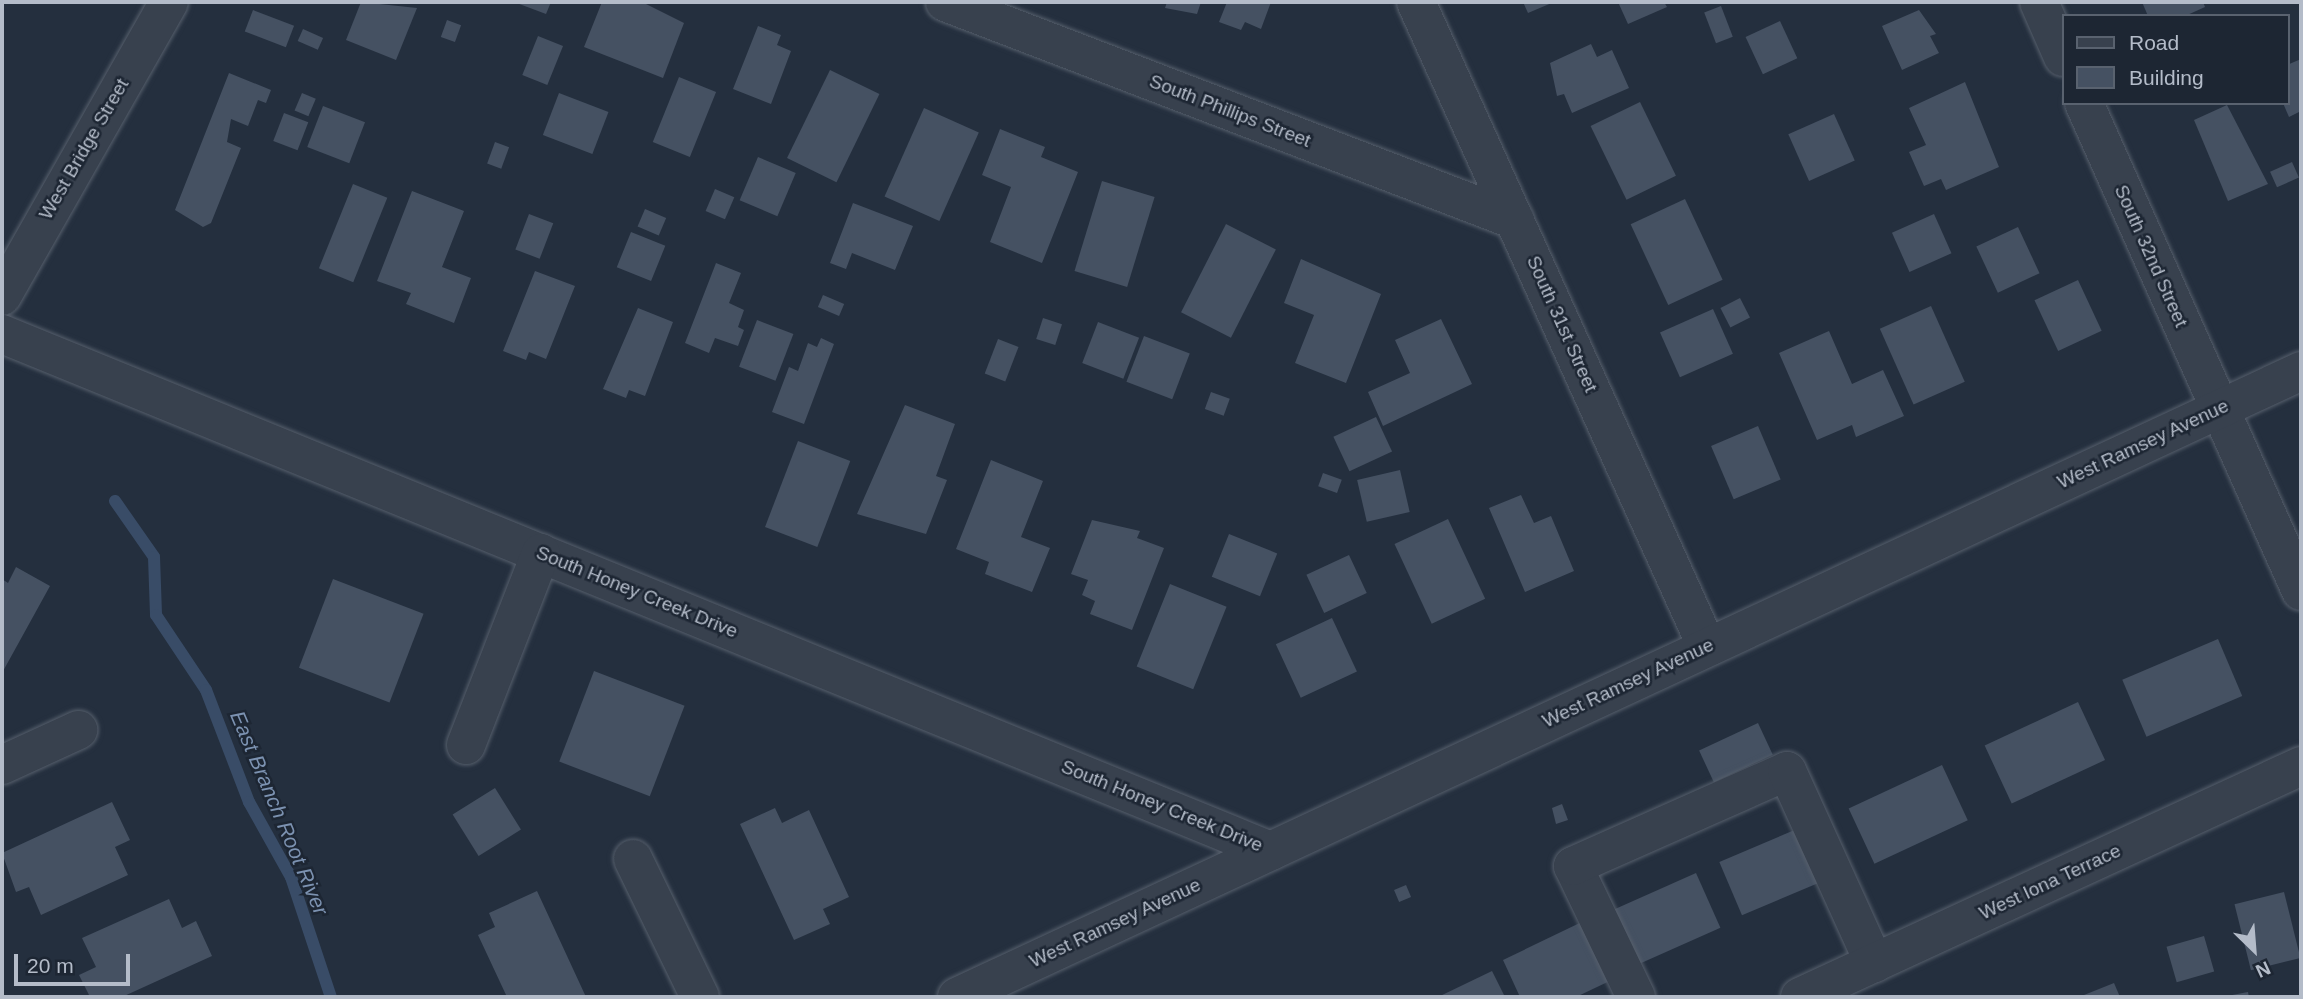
<!DOCTYPE html>
<style>
body{margin:0}
#map{position:relative;width:2303px;height:999px;overflow:hidden;background:#242f3e;font-family:Arial,sans-serif}
div>[style]{position:absolute}
[style*='--x']{left:calc(var(--x)*1px);top:calc(var(--y)*1px);width:calc(var(--w)*1px);rotate:calc(var(--a)*1deg)}
.stream>*{height:12px;margin:-6px;padding:0 6px;transform-origin:6px;border-radius:6px;background:#394c67}
.building>*{inset:0;background:#455162;transform-origin:0 0}
.roads{filter:drop-shadow(0 0 2px #565f6c) drop-shadow(0 0 2px #565f6c)}
.minor>*{height:38px;margin:-19px;padding:0 19px;transform-origin:19px;border-radius:19px;background:#38414e}
span{translate:-50% -50%;white-space:nowrap;text-align:center;line-height:1.15;-webkit-text-stroke:5px #1d2633;paint-order:stroke}
.street-label{font-size:19px;color:#b4bcc9}
.water-label{font-size:21px;color:#7c92b1;font-style:italic}
.frame{position:absolute;inset:0;border:4px solid #b4bcc9;pointer-events:none}
.legend{position:absolute;left:2062px;top:14px;width:228px;height:91px;box-sizing:border-box;background:#1d2633;border:2px solid #59626f;margin:0;padding:9px 12px;list-style:none;font-size:21px;color:#b4bcc9}
.legend li{display:flex;align-items:center;gap:14px;height:35px}
.legend b{width:35px;border:2px solid #59626f}
.north{position:absolute;left:2219px;top:915px;width:70px;height:70px;-webkit-text-stroke:5px #1d2633;paint-order:stroke;rotate:155deg;font-size:19px;font-weight:700;line-height:28px;text-align:center;color:#b4bcc9}
.north::after{content:'';display:block;margin:auto;width:24px;height:32px;background:#b4bcc9;clip-path:polygon(50% 0,100% 100%,50% 72%,0 100%)}
.scale{position:absolute;left:14px;top:954px;width:116px;height:32px;box-sizing:border-box;border:4px solid #b4bcc9;border-top:0;padding-left:9px;font-size:21px;line-height:24px;white-space:nowrap;color:#b4bcc9;-webkit-text-stroke:5px #1d2633;paint-order:stroke}
</style>
<div id="map">
<div class="stream">
<div style="--x:115;--y:501;--w:68;--a:55.1"></div>
<div style="--x:154;--y:557;--w:58;--a:88"></div>
<div style="--x:156;--y:615;--w:90;--a:56.3"></div>
<div style="--x:206;--y:690;--w:120;--a:69"></div>
<div style="--x:249;--y:802;--w:86;--a:60.8"></div>
<div style="--x:291;--y:877;--w:126;--a:71.6"></div>
</div>
<div class="building">
<div style="clip-path:polygon(361px 2px,417px 8px,396px 60px,346px 40px)"></div>
<div style="clip-path:polygon(514px 2px,551px 2px,546px 14px)"></div>
<div style="clip-path:polygon(602px 2px,642px 2px,684px 23px,663px 78px,584px 47px)"></div>
<div style="clip-path:polygon(1167px 2px,1201px 2px,1197px 14px,1165px 8px)"></div>
<div style="clip-path:polygon(1227px 2px,1271px 2px,1261px 29px,1245px 22px,1241px 30px,1219px 22px)"></div>
<div style="clip-path:polygon(1523px 2px,1554px 2px,1528px 13px)"></div>
<div style="clip-path:polygon(1618px 2px,1664px 2px,1667px 7px,1628px 24px)"></div>
<div style="clip-path:polygon(2142px 2px,2203px 2px,2205px 7px,2185px 16px,2148px 16px)"></div>
<div style="left:1721px;top:6px;width:33px;height:18px;rotate:69deg"></div>
<div style="left:253px;top:10px;width:44px;height:23px;rotate:21deg"></div>
<div style="clip-path:polygon(1919px 10px,1936px 34px,1930px 36px,1939px 53px,1902px 70px,1882px 26px)"></div>
<div style="left:447px;top:20px;width:15px;height:18px;rotate:20deg"></div>
<div style="left:1780px;top:21px;width:41px;height:38px;rotate:65deg"></div>
<div style="clip-path:polygon(758px 26px,781px 35px,777px 45px,791px 51px,771px 104px,733px 89px)"></div>
<div style="left:303px;top:29px;width:22px;height:13px;rotate:24deg"></div>
<div style="left:538px;top:36px;width:27px;height:42px;rotate:22deg"></div>
<div style="clip-path:polygon(1591px 44px,1597px 57px,1612px 50px,1629px 88px,1572px 113px,1564px 94px,1557px 96px,1550px 63px)"></div>
<div style="clip-path:polygon(2301px 59px,2301px 111px,2289px 117px,2283px 103px,2287px 65px)"></div>
<div style="left:830px;top:70px;width:55px;height:98px;rotate:26deg"></div>
<div style="clip-path:polygon(229px 73px,271px 90px,266px 103px,258px 100px,248px 126px,231px 119px,227px 142px,241px 148px,211px 223px,203px 227px,175px 210px)"></div>
<div style="left:679px;top:77px;width:40px;height:70px;rotate:22deg"></div>
<div style="clip-path:polygon(1965px 82px,1999px 167px,1946px 190px,1941px 179px,1924px 186px,1909px 152px,1926px 145px,1909px 108px)"></div>
<div style="left:302px;top:93px;width:15px;height:19px;rotate:23deg"></div>
<div style="left:559px;top:93px;width:53px;height:45px;rotate:21deg"></div>
<div style="left:1640px;top:102px;width:82px;height:55px;rotate:64deg"></div>
<div style="clip-path:polygon(2227px 105px,2268px 184px,2228px 201px,2194px 120px)"></div>
<div style="left:323px;top:106px;width:45px;height:44px;rotate:21deg"></div>
<div style="left:924px;top:108px;width:60px;height:97px;rotate:24deg"></div>
<div style="left:284px;top:113px;width:26px;height:30px;rotate:21deg"></div>
<div style="left:1834px;top:114px;width:51px;height:50px;rotate:66deg"></div>
<div style="clip-path:polygon(1000px 129px,1045px 147px,1041px 157px,1078px 172px,1042px 263px,990px 242px,1011px 187px,982px 175px)"></div>
<div style="left:495px;top:142px;width:15px;height:23px;rotate:20deg"></div>
<div style="left:758px;top:157px;width:41px;height:47px;rotate:23deg"></div>
<div style="left:2292px;top:162px;width:17px;height:24px;rotate:66deg"></div>
<div style="left:1102px;top:181px;width:55px;height:94px;rotate:17deg"></div>
<div style="left:353px;top:184px;width:37px;height:91px;rotate:22deg"></div>
<div style="left:715px;top:189px;width:21px;height:24px;rotate:23deg"></div>
<div style="clip-path:polygon(412px 191px,464px 211px,442px 267px,471px 278px,454px 323px,406px 304px,411px 293px,377px 281px)"></div>
<div style="left:1685px;top:199px;width:89px;height:60px;rotate:65deg"></div>
<div style="clip-path:polygon(853px 203px,913px 226px,895px 270px,852px 253px,846px 269px,830px 263px)"></div>
<div style="left:645px;top:209px;width:23px;height:19px;rotate:23deg"></div>
<div style="left:529px;top:214px;width:26px;height:38px;rotate:21deg"></div>
<div style="left:1934px;top:214px;width:43px;height:46px;rotate:66deg"></div>
<div style="left:1226px;top:224px;width:56px;height:99px;rotate:27deg"></div>
<div style="left:2018px;top:227px;width:51px;height:46px;rotate:65deg"></div>
<div style="left:631px;top:232px;width:37px;height:38px;rotate:22deg"></div>
<div style="clip-path:polygon(1301px 259px,1381px 294px,1346px 383px,1295px 363px,1314px 315px,1284px 303px)"></div>
<div style="clip-path:polygon(716px 263px,741px 273px,729px 303px,744px 310px,738px 327px,744px 330px,738px 346px,715px 338px,709px 353px,685px 343px)"></div>
<div style="clip-path:polygon(535px 271px,575px 286px,546px 359px,529px 352px,526px 360px,503px 351px)"></div>
<div style="left:2078px;top:280px;width:56px;height:48px;rotate:65deg"></div>
<div style="left:823px;top:295px;width:23px;height:13px;rotate:23deg"></div>
<div style="left:1740px;top:298px;width:22px;height:22px;rotate:63deg"></div>
<div style="left:1931px;top:306px;width:83px;height:56px;rotate:66deg"></div>
<div style="clip-path:polygon(638px 308px,673px 322px,645px 396px,629px 390px,626px 398px,603px 389px)"></div>
<div style="left:1713px;top:309px;width:49px;height:58px;rotate:66deg"></div>
<div style="left:1043px;top:318px;width:20px;height:22px;rotate:18deg"></div>
<div style="clip-path:polygon(1441px 319px,1472px 384px,1383px 426px,1368px 392px,1410px 373px,1395px 340px)"></div>
<div style="left:757px;top:320px;width:39px;height:50px;rotate:21deg"></div>
<div style="left:1098px;top:322px;width:44px;height:44px;rotate:21deg"></div>
<div style="clip-path:polygon(1829px 331px,1852px 384px,1883px 370px,1904px 416px,1856px 437px,1852px 425px,1817px 440px,1779px 353px)"></div>
<div style="left:1144px;top:336px;width:49px;height:49px;rotate:21deg"></div>
<div style="clip-path:polygon(821px 338px,834px 344px,804px 424px,772px 412px,789px 367px,798px 371px,808px 343px,817px 347px)"></div>
<div style="left:998px;top:339px;width:22px;height:37px;rotate:21deg"></div>
<div style="left:1211px;top:392px;width:20px;height:18px;rotate:20deg"></div>
<div style="clip-path:polygon(905px 405px,955px 424px,936px 476px,947px 480px,926px 534px,857px 514px)"></div>
<div style="left:1376px;top:417px;width:38px;height:47px;rotate:65deg"></div>
<div style="left:1758px;top:426px;width:58px;height:51px;rotate:67deg"></div>
<div style="left:798px;top:441px;width:56px;height:92px;rotate:21deg"></div>
<div style="clip-path:polygon(991px 460px,1043px 481px,1021px 537px,1050px 548px,1032px 592px,985px 574px,989px 562px,956px 549px)"></div>
<div style="left:1400px;top:470px;width:43px;height:44px;rotate:77deg"></div>
<div style="left:1323px;top:473px;width:20px;height:14px;rotate:20deg"></div>
<div style="clip-path:polygon(1521px 495px,1534px 523px,1551px 516px,1574px 571px,1525px 592px,1489px 508px)"></div>
<div style="left:1448px;top:519px;width:88px;height:59px;rotate:65deg"></div>
<div style="clip-path:polygon(1092px 520px,1140px 531px,1137px 538px,1164px 548px,1132px 630px,1090px 614px,1095px 601px,1082px 595px,1088px 580px,1071px 574px)"></div>
<div style="left:1229px;top:534px;width:52px;height:46px;rotate:22deg"></div>
<div style="left:1349px;top:555px;width:42px;height:47px;rotate:65deg"></div>
<div style="clip-path:polygon(16px 567px,50px 586px,2px 673px,2px 579px,8px 583px)"></div>
<div style="left:333px;top:579px;width:97px;height:95px;rotate:21deg"></div>
<div style="left:1170px;top:584px;width:61px;height:89px;rotate:22deg"></div>
<div style="left:1332px;top:618px;width:59px;height:62px;rotate:65deg"></div>
<div style="left:2218px;top:639px;width:62px;height:104px;rotate:67deg"></div>
<div style="left:594px;top:671px;width:97px;height:97px;rotate:21deg"></div>
<div style="left:2078px;top:702px;width:64px;height:103px;rotate:65deg"></div>
<div style="left:1758px;top:723px;width:35px;height:65px;rotate:65deg"></div>
<div style="left:1942px;top:765px;width:61px;height:103px;rotate:65deg"></div>
<div style="left:495px;top:788px;width:49px;height:50px;rotate:58deg"></div>
<div style="clip-path:polygon(112px 802px,130px 840px,115px 847px,128px 875px,41px 915px,29px 887px,16px 892px,2px 853px)"></div>
<div style="clip-path:polygon(1562px 804px,1568px 820px,1556px 824px,1552px 808px)"></div>
<div style="clip-path:polygon(775px 808px,782px 823px,809px 810px,849px 897px,823px 909px,830px 924px,794px 940px,740px 824px)"></div>
<div style="left:1804px;top:826px;width:58px;height:92px;rotate:67deg"></div>
<div style="left:1696px;top:873px;width:60px;height:91px;rotate:66deg"></div>
<div style="left:1406px;top:885px;width:13px;height:13px;rotate:67deg"></div>
<div style="clip-path:polygon(537px 891px,586px 997px,507px 997px,478px 935px,495px 927px,489px 913px)"></div>
<div style="left:2284px;top:892px;width:68px;height:51px;rotate:76deg"></div>
<div style="clip-path:polygon(169px 899px,182px 928px,196px 921px,212px 956px,122px 997px,90px 997px,79px 975px,96px 967px,82px 938px)"></div>
<div style="clip-path:polygon(1588px 919px,1616px 978px,1576px 997px,1520px 997px,1503px 960px)"></div>
<div style="left:2204px;top:936px;width:37px;height:39px;rotate:74deg"></div>
<div style="clip-path:polygon(1492px 971px,1505px 997px,1438px 997px)"></div>
<div style="clip-path:polygon(2114px 983px,2120px 997px,2085px 997px,2084px 995px)"></div>
<div style="clip-path:polygon(2248px 992px,2249px 997px,2227px 997px,2227px 996px)"></div>
</div>
<div class="roads">
<div class="minor">
<div style="--x:945;--y:2;--w:610;--a:20.93"></div>
<div style="--x:1416;--y:2;--w:708;--a:65.72"></div>
<div style="--x:2039;--y:2;--w:60;--a:66.4"></div>
<div style="--x:2084;--y:103;--w:534;--a:66.03"></div>
<div style="--x:2;--y:296;--w:338;--a:-60.4"></div>
<div style="--x:2;--y:334;--w:1370;--a:22.17"></div>
<div style="--x:466;--y:745;--w:206;--a:-68.7"></div>
<div style="--x:2;--y:765;--w:84;--a:-24.7"></div>
<div style="--x:633;--y:859;--w:153;--a:64.1"></div>
<div style="--x:957;--y:997;--w:1483;--a:-24.97"></div>
<div style="--x:1636;--y:997;--w:145;--a:-115.7"></div>
<div style="--x:1573;--y:866;--w:234;--a:-23.9"></div>
<div style="--x:1787;--y:771;--w:211;--a:65.6"></div>
<div style="--x:1800;--y:997;--w:552;--a:-24.75"></div>
</div>
</div>
<div class="street-label">
<span style="left:1230px;top:111px;rotate:21deg">South Phillips Street</span>
<span style="left:84px;top:149px;rotate:-60deg">West Bridge Street</span>
<span style="left:2151px;top:256px;rotate:66deg">South 32nd Street</span>
<span style="left:1562px;top:324px;rotate:66deg">South 31st Street</span>
<span style="left:2143px;top:444px;rotate:-25deg">West Ramsey Avenue</span>
<span style="left:637px;top:592px;rotate:22deg">South Honey Creek Drive</span>
<span style="left:1628px;top:683px;rotate:-25deg">West Ramsey Avenue</span>
<span style="left:1162px;top:806px;rotate:22deg">South Honey Creek Drive</span>
<span style="left:2050px;top:882px;rotate:-25deg">West Iona Terrace</span>
<span style="left:1115px;top:923px;rotate:-25deg">West Ramsey Avenue</span>
</div>
<div class="water-label">
<span style="left:279px;top:813px;rotate:67deg">East Branch Root River</span>
</div>
<div class="frame"></div>
<ul class="legend">
<li><b style="height:9px;background:#38414e"></b>Road</li>
<li><b style="height:19px;background:#455162"></b>Building</li>
</ul>
<div class="north">N</div>
<div class="scale">20 m</div>
</div>
